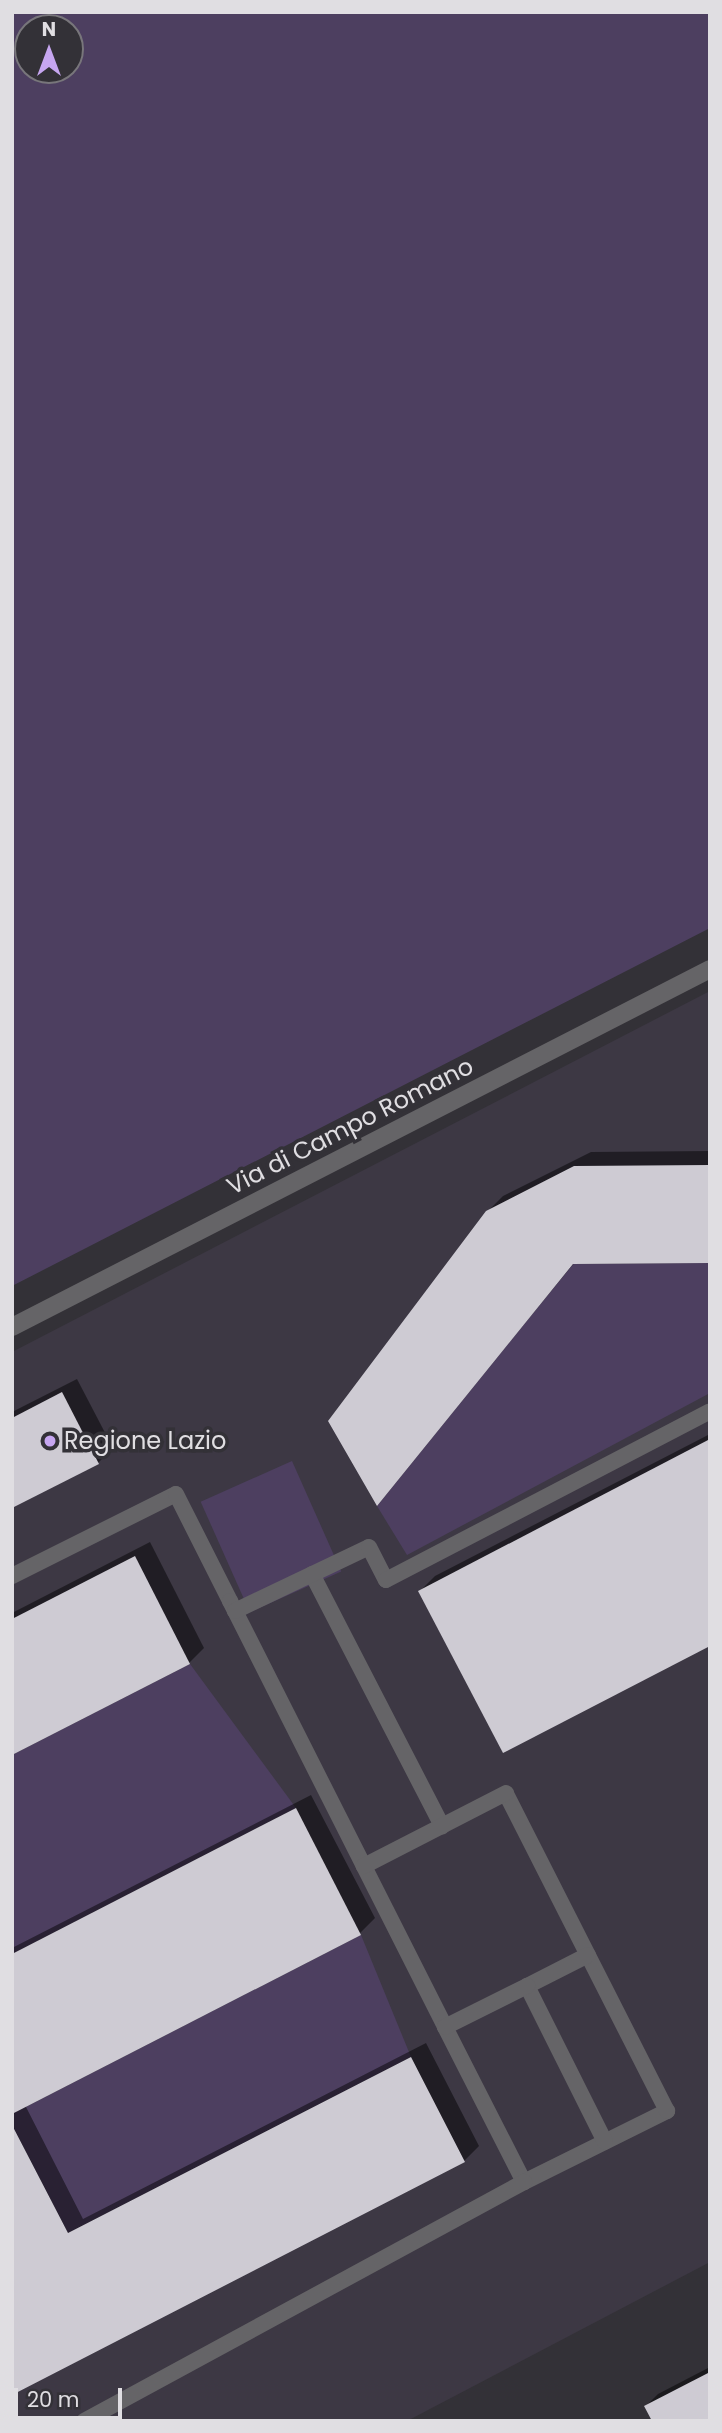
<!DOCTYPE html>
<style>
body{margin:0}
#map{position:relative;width:722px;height:2433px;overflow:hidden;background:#333137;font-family:Poppins,sans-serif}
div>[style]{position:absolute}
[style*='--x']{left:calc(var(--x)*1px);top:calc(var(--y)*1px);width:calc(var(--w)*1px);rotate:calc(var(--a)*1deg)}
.built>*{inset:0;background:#3d3844}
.green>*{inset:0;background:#4d3f60;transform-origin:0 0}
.shadow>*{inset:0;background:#0007}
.building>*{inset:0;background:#cecbd3}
.lane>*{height:16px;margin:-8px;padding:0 8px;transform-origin:8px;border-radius:8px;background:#656467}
.street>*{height:18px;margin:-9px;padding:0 9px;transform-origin:9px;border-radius:9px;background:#656467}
.dots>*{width:19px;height:19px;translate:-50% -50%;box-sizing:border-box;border:4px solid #333137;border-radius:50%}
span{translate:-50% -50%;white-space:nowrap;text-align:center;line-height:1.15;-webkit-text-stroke:7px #333137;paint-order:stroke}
.street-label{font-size:24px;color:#e0dee2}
.poi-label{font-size:24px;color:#e0dee2}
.left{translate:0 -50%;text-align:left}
.frame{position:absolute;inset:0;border:14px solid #e0dee2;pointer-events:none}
.north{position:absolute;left:14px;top:14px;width:70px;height:70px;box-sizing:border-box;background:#333137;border:2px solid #78767b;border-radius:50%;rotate:0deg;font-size:19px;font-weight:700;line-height:28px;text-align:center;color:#e0dee2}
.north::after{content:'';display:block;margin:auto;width:24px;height:32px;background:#c6a6f0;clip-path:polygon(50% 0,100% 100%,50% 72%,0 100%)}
.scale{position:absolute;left:14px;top:2388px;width:108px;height:32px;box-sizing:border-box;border:4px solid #e0dee2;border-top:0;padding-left:9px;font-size:21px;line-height:24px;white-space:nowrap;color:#e0dee2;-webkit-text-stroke:5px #333137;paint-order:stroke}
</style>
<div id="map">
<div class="built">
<div style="clip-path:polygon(710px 991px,710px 2262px,407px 2421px,12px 2421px,12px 1352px)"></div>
</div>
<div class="green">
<div style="clip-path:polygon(evenodd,12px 12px,710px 12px,710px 928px,12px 1286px,12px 12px,28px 28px,70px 28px,70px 70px,28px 70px,28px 28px)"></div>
<div style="clip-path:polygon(710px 1263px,710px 1393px,407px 1555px,377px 1506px,573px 1264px)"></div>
<div style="left:292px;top:1461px;width:121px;height:100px;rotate:66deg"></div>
<div style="clip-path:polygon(190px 1664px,296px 1808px,12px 1954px,12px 1755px)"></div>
<div style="clip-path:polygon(361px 1935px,411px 2057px,68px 2233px,12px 2125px,12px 2114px)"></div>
</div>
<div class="shadow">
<div style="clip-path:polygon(710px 1151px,710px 1261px,575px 1262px,377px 1503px,487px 1212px,503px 1196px,591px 1152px)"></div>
<div style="clip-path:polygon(77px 1379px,113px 1448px,98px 1463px,12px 1506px,12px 1412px)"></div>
<div style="clip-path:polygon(710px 1434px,710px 1644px,420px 1591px,435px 1576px)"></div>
<div style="clip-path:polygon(150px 1542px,204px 1648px,189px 1663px,12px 1753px,12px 1613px)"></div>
<div style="clip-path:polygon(311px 1795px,375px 1918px,360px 1933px,25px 2105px,83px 2219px,426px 2043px,479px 2146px,464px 2161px,12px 2393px,12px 1948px)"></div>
<div style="clip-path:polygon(710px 2367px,710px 2421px,646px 2406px,658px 2394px)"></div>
</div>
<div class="building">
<div style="clip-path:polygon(710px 1165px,710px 1263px,573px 1264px,377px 1506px,328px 1421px,486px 1211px,574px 1166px)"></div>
<div style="clip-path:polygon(62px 1392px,99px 1464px,12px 1508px,12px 1418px)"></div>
<div style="clip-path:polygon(710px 1439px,710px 1646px,503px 1753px,418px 1591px)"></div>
<div style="clip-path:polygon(135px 1556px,190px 1664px,12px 1755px,12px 1619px)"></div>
<div style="clip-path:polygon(296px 1808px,361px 1935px,12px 2114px,12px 1954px)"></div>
<div style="clip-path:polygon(411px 2057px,465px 2162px,12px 2395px,12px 2125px,68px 2233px)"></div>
<div style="clip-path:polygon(710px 2372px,710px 2421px,652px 2421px,644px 2406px)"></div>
</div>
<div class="lane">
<div style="--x:312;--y:1574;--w:284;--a:62.7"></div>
<div style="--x:12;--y:1576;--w:183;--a:-26.6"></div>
<div style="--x:176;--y:1494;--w:120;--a:63.2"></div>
<div style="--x:230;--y:1601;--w:11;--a:63"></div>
<div style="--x:235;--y:1611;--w:466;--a:63.2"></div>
<div style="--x:445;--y:2027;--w:174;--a:63"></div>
<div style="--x:524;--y:2182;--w:160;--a:-26.4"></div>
<div style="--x:667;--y:2111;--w:356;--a:-116.9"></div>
<div style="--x:506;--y:1793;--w:160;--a:152.8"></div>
<div style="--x:235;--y:1611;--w:148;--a:-25.5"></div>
<div style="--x:369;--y:1547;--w:37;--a:63"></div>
<div style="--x:386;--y:1580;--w:365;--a:-27.5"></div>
<div style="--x:588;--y:1955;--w:68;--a:153.1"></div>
<div style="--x:527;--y:1986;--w:174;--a:63.4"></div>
<div style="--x:445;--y:2027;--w:92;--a:-26.6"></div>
<div style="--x:84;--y:2421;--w:501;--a:-28.51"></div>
</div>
<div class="street">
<div style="--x:12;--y:1327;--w:784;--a:-27.15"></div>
</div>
<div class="dots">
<div style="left:50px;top:1441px;background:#c6a6f0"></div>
</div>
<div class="street-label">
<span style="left:350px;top:1126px;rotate:-27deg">Via di Campo Romano</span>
</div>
<div class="poi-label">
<span class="left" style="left:64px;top:1441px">Regione Lazio</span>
</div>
<div class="frame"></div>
<div class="north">N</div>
<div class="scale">20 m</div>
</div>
